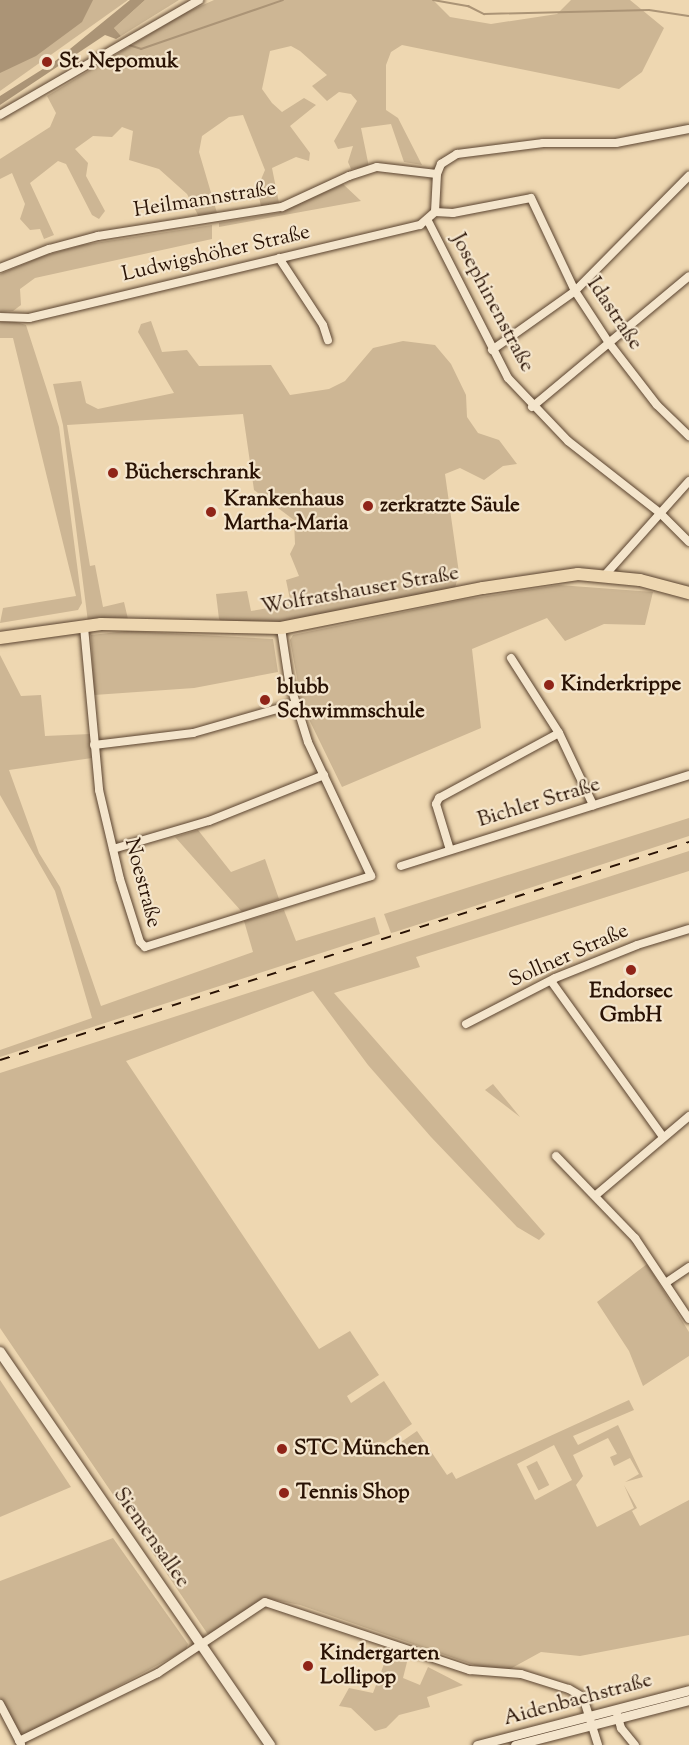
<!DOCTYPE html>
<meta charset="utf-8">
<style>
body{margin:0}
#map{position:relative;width:689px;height:1745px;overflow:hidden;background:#eed7b1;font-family:"Sorts Mill Goudy",serif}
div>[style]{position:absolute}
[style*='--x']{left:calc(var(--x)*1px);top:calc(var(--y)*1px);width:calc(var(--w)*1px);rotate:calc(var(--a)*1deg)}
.green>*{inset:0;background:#cdb694;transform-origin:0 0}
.water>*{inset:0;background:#ab9476}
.stream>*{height:2px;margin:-1px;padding:0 1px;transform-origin:1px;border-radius:1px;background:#ab9476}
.roads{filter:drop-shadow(0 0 2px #5a432f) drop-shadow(0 0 2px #5a432f)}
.minor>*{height:8px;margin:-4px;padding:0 4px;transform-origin:4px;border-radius:4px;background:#f4e5cc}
.tertiary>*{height:9px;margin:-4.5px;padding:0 4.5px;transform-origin:4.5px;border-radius:4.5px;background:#f4e5cc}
.secondary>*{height:10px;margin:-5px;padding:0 5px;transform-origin:5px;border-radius:5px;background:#f4e5cc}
.primary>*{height:12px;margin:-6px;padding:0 6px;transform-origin:6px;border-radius:6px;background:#eed7b1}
.rail>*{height:2px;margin-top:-1px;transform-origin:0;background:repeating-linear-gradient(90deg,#291204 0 10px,transparent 0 20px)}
.dots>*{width:16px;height:16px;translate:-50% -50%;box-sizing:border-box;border:3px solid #f4e5cc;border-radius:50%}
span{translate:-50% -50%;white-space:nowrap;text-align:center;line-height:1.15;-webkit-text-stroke:4.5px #f4e5cc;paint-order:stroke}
.poi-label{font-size:21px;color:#291204;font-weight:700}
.left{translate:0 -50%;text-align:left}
.street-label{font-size:21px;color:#291204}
</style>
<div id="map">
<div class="green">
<div style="clip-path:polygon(0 0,128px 0,0 91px)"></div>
<div style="clip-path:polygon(145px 0,179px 0,121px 36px,114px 28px)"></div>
<div style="clip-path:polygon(214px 0,433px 0,450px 17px,491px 24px,557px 14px,571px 0,630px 0,664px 28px,642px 72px,619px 89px,402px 45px,391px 52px,386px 65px,386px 110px,398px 118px,422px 165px,404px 162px,391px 124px,361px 128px,369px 167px,351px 169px,348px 162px,353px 146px,338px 149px,334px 141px,357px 101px,351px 94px,339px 92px,327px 101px,312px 86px,327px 75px,300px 51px,291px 46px,270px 51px,262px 89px,272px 103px,282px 112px,304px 98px,316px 105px,290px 126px,310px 153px,309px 161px,296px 157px,272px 168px,279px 203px,261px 206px,257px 189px,265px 170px,243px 115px,229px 117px,202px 136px,199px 152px,217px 213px,199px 217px,187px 194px,159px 169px,129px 160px,133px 131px,122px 127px,112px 137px,93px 136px,75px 149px,88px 163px,86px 176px,105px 211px,99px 219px,92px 215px,66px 164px,58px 161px,30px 183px,54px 235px,44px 239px,40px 229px,30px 230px,20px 219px,25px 204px,12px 173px,0 179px,0 159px,50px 127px,56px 113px,47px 96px,183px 14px)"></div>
<div style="clip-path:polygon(343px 184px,361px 201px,219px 227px,219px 223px,278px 213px)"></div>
<div style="clip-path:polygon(212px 225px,212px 239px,35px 278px,20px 289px,21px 305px,13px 311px,0 312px,0 274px,43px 256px,82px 245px)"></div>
<div style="clip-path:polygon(13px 321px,26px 325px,59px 427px,82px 603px,78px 610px,0 623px,3px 608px,76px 596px,13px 338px,0 338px,0 322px)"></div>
<div style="clip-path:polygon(151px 321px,162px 352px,187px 350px,199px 366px,271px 365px,290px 395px,329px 389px,345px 381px,373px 348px,403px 341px,435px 345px,451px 364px,466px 395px,467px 417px,478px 433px,499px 440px,517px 464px,503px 466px,484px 480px,460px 468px,445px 474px,459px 573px,455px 588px,285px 624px,223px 623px,219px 619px,216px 594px,247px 591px,251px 611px,291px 604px,286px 580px,299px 576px,290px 554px,295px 544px,294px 520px,254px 490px,243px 414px,67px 425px,90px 566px,95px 565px,103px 607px,124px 602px,128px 619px,88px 622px,63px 425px,53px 384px,81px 381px,86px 403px,98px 409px,174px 393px,138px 332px,141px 324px)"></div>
<div style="clip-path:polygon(559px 585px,653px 592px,645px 625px,604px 624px,565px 641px,547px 618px,472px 649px,481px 728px,342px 787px,302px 705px,290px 640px,293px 635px,461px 600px)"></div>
<div style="clip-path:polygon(127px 631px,273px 639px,278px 672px,194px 688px,94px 695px,91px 635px)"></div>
<div style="clip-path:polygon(0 655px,21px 696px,41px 695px,45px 736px,90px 734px,92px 758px,9px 770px,39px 853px,60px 887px,101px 1006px,253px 952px,244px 921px,284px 910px,296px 941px,375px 917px,380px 934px,0 1057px,0 1050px,92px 1018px,55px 891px,0 795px)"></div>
<div style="clip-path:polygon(689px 818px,689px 836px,395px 932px,391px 933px,384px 914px)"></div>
<div style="clip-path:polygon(198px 830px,231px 872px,265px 859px,279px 899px,242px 912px,175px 837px)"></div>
<div style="clip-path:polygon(evenodd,689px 851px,689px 871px,416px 957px,420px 967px,334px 993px,545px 1234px,539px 1240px,517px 1227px,431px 1137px,368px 1065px,313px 991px,126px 1061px,319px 1349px,350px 1331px,379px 1375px,347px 1396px,351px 1403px,384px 1381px,412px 1424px,380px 1446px,385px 1453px,417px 1431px,447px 1475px,452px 1472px,456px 1479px,629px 1400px,634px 1410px,573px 1436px,578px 1445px,618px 1425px,643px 1477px,625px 1482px,639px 1474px,630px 1458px,614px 1466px,610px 1457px,617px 1454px,608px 1438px,573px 1455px,583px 1476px,576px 1485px,597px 1527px,634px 1508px,624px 1485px,637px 1508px,632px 1511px,640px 1526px,689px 1500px,689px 1635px,580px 1656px,541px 1652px,510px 1669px,480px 1667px,300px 1605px,270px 1599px,209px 1636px,0 1328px,0 1073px,689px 851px,554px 1445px,572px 1480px,535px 1500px,517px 1464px,554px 1445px)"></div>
<div style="clip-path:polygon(493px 1084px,520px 1117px,485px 1090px)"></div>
<div style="clip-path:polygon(647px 1264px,689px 1332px,689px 1356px,643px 1386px,629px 1351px,597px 1302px)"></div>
<div style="clip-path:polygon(0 1380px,71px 1487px,0 1517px)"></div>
<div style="left:537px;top:1461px;width:27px;height:12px;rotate:63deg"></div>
<div style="clip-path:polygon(113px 1538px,188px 1644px,186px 1650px,26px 1735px,16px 1730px,0 1698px,0 1581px)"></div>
<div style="clip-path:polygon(389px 1651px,408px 1658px,403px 1678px,420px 1685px,428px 1667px,463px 1685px,427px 1697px,430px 1707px,399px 1715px,386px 1728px,375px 1731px,351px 1708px,339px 1706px,349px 1688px,373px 1693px)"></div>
</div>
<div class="water">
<div style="clip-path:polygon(0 0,93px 0,82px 22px,36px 56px,0 73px)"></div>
<div style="clip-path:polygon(130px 0,145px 0,114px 28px,121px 36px,116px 39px,105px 35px,0 105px,0 96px,54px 62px)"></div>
</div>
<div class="stream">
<div style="--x:433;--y:0;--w:36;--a:10"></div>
<div style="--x:468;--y:6;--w:18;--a:27"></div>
<div style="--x:484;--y:14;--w:165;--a:-1.4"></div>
<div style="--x:649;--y:10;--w:40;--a:8.5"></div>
<div style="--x:129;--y:45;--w:13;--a:18"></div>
<div style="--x:141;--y:49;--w:150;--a:-19"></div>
</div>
<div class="roads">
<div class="minor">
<div style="--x:0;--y:115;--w:230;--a:-30"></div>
<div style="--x:435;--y:212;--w:18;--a:3"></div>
<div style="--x:453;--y:213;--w:79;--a:-10.9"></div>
<div style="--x:531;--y:198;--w:103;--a:64.7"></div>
<div style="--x:575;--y:291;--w:62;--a:56.8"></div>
<div style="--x:609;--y:343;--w:78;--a:52.3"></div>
<div style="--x:657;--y:405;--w:45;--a:44.1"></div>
<div style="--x:428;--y:221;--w:176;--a:63"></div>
<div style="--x:508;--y:378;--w:87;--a:46.4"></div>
<div style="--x:568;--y:441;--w:117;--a:38"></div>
<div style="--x:660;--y:513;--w:41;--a:45"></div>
<div style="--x:279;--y:258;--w:80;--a:56.7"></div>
<div style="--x:323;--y:325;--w:16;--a:72"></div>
<div style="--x:0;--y:268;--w:53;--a:-21.2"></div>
<div style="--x:49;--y:249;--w:51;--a:-14.9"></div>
<div style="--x:98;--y:236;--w:186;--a:-9"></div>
<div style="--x:282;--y:207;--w:74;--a:-24.8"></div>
<div style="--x:349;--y:176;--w:29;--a:-18"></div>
<div style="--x:377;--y:167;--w:60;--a:6.7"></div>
<div style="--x:0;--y:317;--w:29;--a:2"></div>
<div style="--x:29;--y:318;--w:402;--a:-13.4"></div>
<div style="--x:420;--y:225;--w:20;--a:-41"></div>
<div style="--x:435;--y:212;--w:38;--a:-87"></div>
<div style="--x:437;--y:174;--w:11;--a:-68"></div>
<div style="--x:441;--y:164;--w:19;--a:-32"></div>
<div style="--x:457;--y:154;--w:87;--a:-7.3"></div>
<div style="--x:543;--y:143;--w:73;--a:0"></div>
<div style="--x:616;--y:143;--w:74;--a:-10.9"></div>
<div style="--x:492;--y:350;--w:102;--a:-35.4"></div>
<div style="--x:575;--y:291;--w:162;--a:-45.3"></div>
<div style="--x:532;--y:407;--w:204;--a:-39.8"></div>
<div style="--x:605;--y:575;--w:126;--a:-48.2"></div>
<div style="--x:84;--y:627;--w:164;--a:84.7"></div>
<div style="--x:99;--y:790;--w:91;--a:76.7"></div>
<div style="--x:120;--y:879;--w:66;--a:72.4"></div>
<div style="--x:140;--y:942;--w:7;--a:45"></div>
<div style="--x:145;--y:947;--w:237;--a:-17.4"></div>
<div style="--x:371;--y:876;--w:148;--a:-115.2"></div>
<div style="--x:308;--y:742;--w:64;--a:-107.3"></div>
<div style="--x:289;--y:681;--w:54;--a:-98.6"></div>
<div style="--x:511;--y:658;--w:89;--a:57.4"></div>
<div style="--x:559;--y:733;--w:80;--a:64.7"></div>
<div style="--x:94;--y:745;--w:100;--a:-6.9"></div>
<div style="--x:193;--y:733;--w:106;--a:-15.9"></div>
<div style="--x:113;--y:849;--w:100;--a:-16.3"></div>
<div style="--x:209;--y:821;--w:124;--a:-21.8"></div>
<div style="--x:450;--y:850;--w:48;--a:-106.9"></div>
<div style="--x:436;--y:804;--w:7;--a:-63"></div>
<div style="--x:439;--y:798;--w:136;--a:-28.4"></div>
<div style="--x:401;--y:866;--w:302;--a:-17.5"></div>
<div style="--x:551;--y:981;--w:192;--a:54.3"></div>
<div style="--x:466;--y:1024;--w:100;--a:-27.3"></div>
<div style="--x:555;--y:978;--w:88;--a:-21.9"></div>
<div style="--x:637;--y:945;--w:54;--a:-17.1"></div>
<div style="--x:556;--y:1156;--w:114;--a:46.1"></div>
<div style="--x:635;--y:1238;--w:97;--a:56.3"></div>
<div style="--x:596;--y:1195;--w:122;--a:-40.3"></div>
<div style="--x:667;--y:1282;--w:27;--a:-34"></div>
<div style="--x:0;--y:1704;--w:45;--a:62.3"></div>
<div style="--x:617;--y:1714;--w:15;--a:74"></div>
<div style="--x:621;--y:1728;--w:22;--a:51"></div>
<div style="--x:19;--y:1741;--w:155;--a:-26.1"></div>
<div style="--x:158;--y:1673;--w:128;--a:-33.6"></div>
<div style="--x:265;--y:1602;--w:216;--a:18.4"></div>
<div style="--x:470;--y:1670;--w:51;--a:4.5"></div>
<div style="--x:521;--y:1674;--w:50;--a:17.4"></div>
<div style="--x:569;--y:1689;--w:16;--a:30"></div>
<div style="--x:583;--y:1697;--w:50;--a:72.6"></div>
</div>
<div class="tertiary">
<div style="--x:477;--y:1745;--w:219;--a:-14.5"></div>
<div style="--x:515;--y:1745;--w:180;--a:-14.5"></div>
</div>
<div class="secondary">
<div style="--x:0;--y:1352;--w:477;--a:55.5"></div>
</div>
<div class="primary">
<div style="--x:0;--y:638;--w:102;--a:-7.9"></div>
<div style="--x:101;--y:624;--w:180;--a:1.3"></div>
<div style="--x:281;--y:628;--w:206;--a:-11.2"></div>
<div style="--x:483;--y:588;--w:96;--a:-8.4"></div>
<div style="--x:578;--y:574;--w:62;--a:5.5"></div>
<div style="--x:640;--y:580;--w:51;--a:14.9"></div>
</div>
</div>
<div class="rail">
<div style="--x:0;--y:1060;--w:723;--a:-17.56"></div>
</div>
<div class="dots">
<div style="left:47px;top:62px;background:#8f2418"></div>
<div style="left:113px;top:473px;background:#8f2418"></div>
<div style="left:368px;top:506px;background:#8f2418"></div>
<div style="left:211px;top:512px;background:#8f2418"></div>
<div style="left:549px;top:685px;background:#8f2418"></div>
<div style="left:265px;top:700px;background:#8f2418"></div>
<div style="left:631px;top:970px;background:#8f2418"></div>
<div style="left:282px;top:1449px;background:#8f2418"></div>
<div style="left:284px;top:1493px;background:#8f2418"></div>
<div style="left:308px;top:1666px;background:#8f2418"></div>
</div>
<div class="poi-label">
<span class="left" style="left:59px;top:62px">St. Nepomuk</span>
<span class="left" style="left:125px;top:473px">Bücherschrank</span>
<span class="left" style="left:224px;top:512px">Krankenhaus<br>Martha-Maria</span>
<span class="left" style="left:380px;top:506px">zerkratzte Säule</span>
<span class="left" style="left:561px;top:685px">Kinderkrippe</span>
<span class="left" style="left:277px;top:700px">blubb<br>Schwimmschule</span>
<span style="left:631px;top:1004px">Endorsec<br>GmbH</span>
<span class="left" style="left:294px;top:1449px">STC München</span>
<span class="left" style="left:296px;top:1493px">Tennis Shop</span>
<span class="left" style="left:320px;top:1666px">Kindergarten<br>Lollipop</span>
</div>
<div class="street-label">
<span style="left:205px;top:200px;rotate:-9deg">Heilmannstraße</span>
<span style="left:216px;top:254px;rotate:-13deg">Ludwigshöher Straße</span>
<span style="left:492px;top:303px;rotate:62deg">Josephinenstraße</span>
<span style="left:614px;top:314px;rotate:56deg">Idastraße</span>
<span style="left:360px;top:591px;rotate:-10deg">Wolfratshauser Straße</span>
<span style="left:539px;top:803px;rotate:-17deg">Bichler Straße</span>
<span style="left:142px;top:883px;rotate:75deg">Noestraße</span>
<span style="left:569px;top:956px;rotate:-24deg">Sollner Straße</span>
<span style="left:151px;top:1538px;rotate:55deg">Siemensallee</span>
<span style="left:578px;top:1700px;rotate:-15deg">Aidenbachstraße</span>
</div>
</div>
